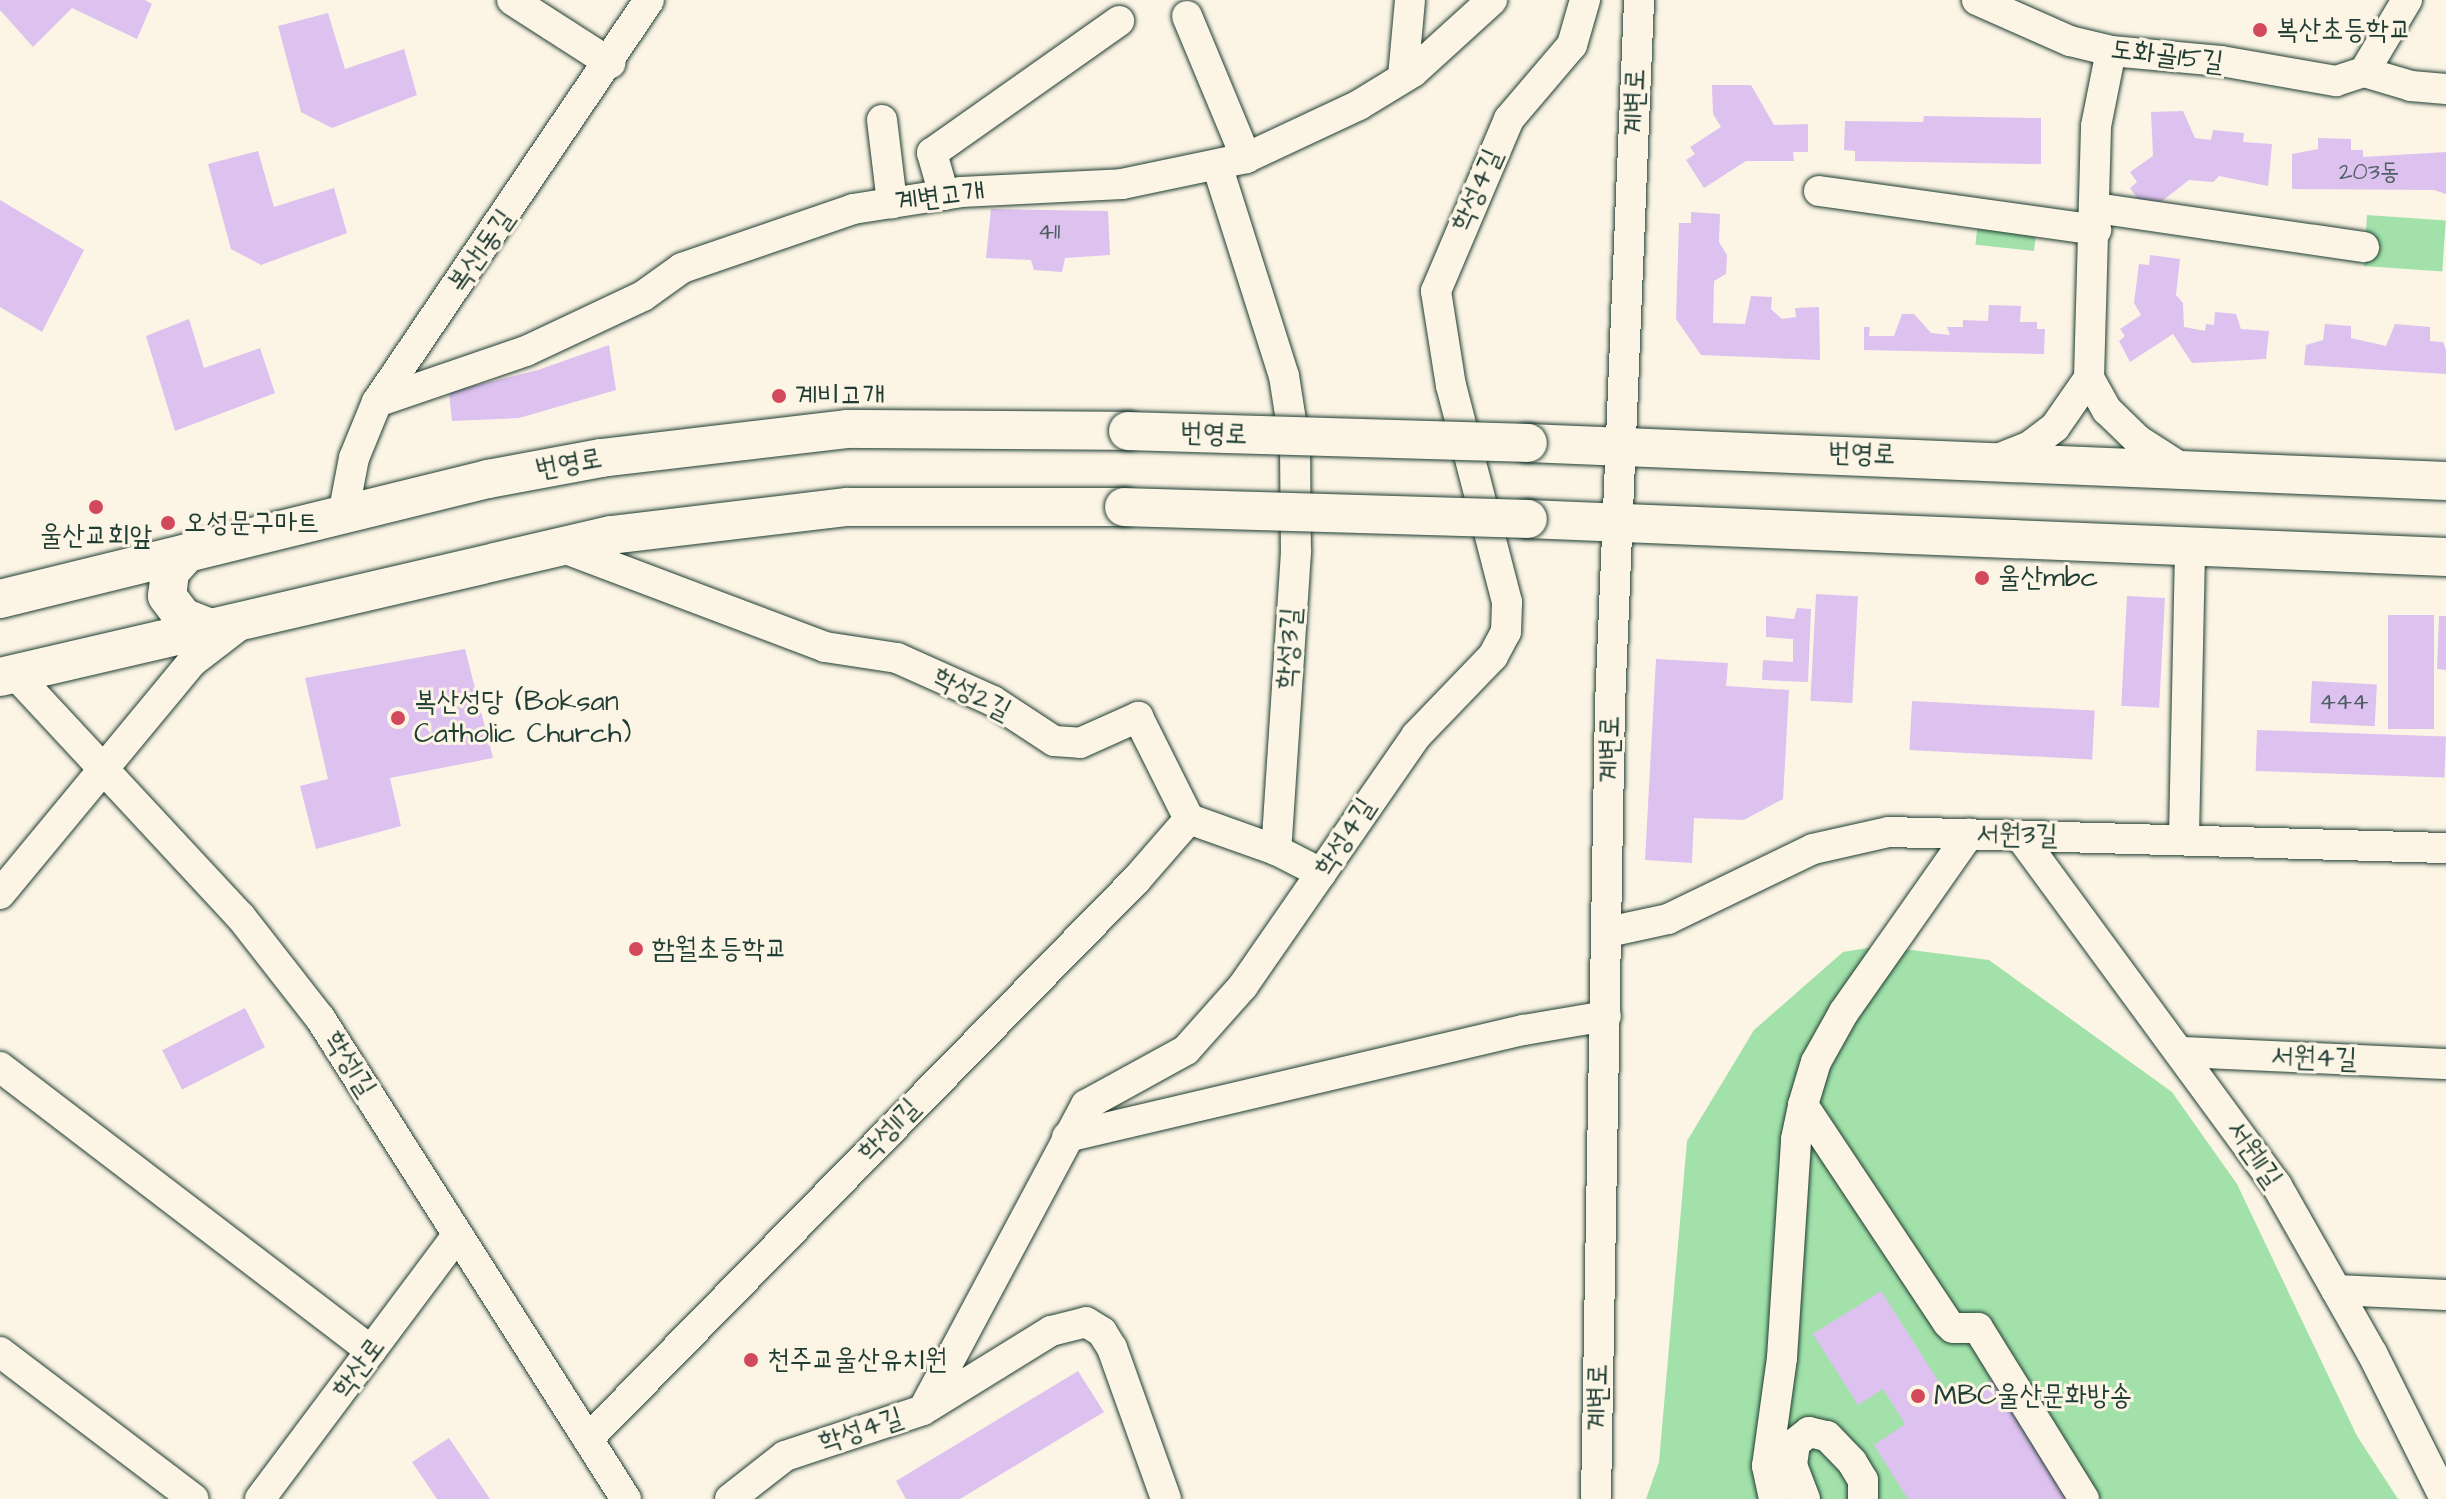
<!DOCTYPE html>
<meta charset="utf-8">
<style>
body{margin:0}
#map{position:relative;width:2446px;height:1499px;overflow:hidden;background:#fcf5e5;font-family:"Architects Daughter","Poor Story",sans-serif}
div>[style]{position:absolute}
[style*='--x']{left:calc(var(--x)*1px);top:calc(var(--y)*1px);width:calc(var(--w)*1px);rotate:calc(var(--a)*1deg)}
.green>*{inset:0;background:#a2e2aa;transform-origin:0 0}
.building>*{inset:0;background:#ddc1ef;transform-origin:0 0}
.roads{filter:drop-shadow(0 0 2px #1f3d34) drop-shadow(0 0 2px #1f3d34)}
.minor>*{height:30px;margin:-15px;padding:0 15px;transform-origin:15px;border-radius:15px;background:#fcf5e5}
.major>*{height:38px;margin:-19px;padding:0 19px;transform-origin:19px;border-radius:19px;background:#fcf5e5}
.bridges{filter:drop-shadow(0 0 2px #1f3d34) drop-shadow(0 0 2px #1f3d34)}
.major-bridge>*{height:38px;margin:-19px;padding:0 19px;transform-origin:19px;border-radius:19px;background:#fcf5e5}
.dots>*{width:22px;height:22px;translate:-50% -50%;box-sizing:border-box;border:4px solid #fcf5e5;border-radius:50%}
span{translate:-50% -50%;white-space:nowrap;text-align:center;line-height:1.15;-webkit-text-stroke:6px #fcf5e5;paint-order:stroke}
.number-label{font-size:24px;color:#4e5e63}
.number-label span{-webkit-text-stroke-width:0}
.poi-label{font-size:28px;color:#1f3d34}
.left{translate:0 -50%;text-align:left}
.street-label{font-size:28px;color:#1f3d34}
</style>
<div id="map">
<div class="green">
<div style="left:1979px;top:211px;width:59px;height:34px;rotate:6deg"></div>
<div style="left:2367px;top:215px;width:79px;height:51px;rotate:4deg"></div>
<div style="clip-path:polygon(1880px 946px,1989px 960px,2172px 1092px,2237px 1184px,2357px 1436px,2398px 1499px,1646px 1499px,1659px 1462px,1687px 1141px,1754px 1030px,1843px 952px)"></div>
</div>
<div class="building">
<div style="clip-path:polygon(0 0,145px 0,152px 4px,137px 39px,72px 8px,33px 47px,0 10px)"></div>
<div style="clip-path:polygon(328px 13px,345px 69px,404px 49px,417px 95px,332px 128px,301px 112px,278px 26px)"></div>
<div style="clip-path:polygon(1712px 85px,1751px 85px,1774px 125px,1808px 124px,1808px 152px,1793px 152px,1794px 161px,1746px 161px,1704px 188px,1686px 160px,1695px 154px,1690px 147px,1721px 127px,1713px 114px)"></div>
<div style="clip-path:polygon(2183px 111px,2195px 138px,2211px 140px,2213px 130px,2244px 133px,2243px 142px,2272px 144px,2268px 186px,2219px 176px,2213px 182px,2189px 180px,2157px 205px,2145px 209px,2130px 188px,2137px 182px,2130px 172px,2153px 156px,2151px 112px)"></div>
<div style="clip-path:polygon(1924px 116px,2041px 118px,2041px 164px,1855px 161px,1855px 151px,1844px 150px,1845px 121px,1923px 122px)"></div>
<div style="clip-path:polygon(2318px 138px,2351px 139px,2351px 150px,2363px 150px,2363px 157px,2446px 152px,2446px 194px,2434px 190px,2292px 189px,2292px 154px,2318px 149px)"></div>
<div style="clip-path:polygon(258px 151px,274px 207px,334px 188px,347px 233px,261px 265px,231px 249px,208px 164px)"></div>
<div style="clip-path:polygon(0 200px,84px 250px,42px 332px,0 307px)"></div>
<div style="clip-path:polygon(991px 209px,1108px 211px,1110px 255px,1065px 258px,1062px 272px,1034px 270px,1031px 260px,986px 258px)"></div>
<div style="clip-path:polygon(1691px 212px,1720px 214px,1719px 242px,1727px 255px,1726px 274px,1714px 281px,1713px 323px,1745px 324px,1751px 296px,1772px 297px,1771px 309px,1782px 319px,1796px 317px,1795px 308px,1819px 307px,1820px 360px,1701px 355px,1676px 319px,1679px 223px,1691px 223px)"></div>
<div style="clip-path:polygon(2150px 255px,2180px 259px,2176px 295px,2183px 303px,2184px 327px,2205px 331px,2206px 324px,2214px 325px,2215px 312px,2236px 314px,2241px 329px,2269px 331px,2266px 359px,2192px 363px,2173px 334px,2130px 362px,2119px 341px,2125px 336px,2120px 329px,2141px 315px,2134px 303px,2139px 264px,2149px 265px)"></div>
<div style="clip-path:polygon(1989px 305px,2021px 306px,2020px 322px,2037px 322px,2037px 329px,2045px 329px,2044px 354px,1864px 350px,1864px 327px,1870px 327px,1869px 336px,1894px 336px,1902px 314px,1914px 314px,1931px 333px,1950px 335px,1947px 327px,1963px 327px,1963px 320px,1988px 321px)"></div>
<div style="clip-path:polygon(189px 319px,204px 368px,260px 348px,275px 393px,175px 431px,146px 336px)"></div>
<div style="clip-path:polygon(2325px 324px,2351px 326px,2351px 338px,2386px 346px,2395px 324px,2430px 327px,2430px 341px,2443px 342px,2446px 350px,2446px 374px,2304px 365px,2306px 345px,2323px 340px)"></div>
<div style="clip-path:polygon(609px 345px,616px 390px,519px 418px,452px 421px,449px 392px,538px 370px)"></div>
<div style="left:1816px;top:594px;width:42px;height:107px;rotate:3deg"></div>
<div style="left:2127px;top:596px;width:38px;height:110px;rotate:3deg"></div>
<div style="clip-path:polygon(1797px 608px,1811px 609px,1808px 682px,1762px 680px,1763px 660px,1793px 662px,1793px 639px,1766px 637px,1766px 616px,1794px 619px)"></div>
<div style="left:2388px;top:615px;width:46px;height:114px"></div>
<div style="clip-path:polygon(2439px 616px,2446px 616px,2446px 670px,2437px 669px)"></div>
<div style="clip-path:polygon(465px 649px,493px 758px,390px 778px,401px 826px,316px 849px,300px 786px,328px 779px,305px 678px)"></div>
<div style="clip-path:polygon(1656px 659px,1728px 663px,1726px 686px,1789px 690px,1783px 799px,1744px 820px,1694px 818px,1692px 863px,1645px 860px)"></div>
<div style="left:2312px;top:681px;width:65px;height:42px;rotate:3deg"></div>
<div style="left:1912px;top:701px;width:183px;height:49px;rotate:3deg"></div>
<div style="left:2257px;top:730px;width:189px;height:41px;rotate:2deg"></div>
<div style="left:245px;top:1008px;width:44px;height:93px;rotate:63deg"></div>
<div style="clip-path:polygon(1881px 1291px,1953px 1404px,1996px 1376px,2074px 1499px,1908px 1499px,1874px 1445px,1905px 1424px,1883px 1389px,1858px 1405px,1813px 1334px)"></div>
<div style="clip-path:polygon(1078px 1371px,1104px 1412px,960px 1499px,906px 1499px,896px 1481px)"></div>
<div style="clip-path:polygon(449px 1438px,490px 1499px,437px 1499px,412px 1462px)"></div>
</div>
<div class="roads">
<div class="minor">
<div style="--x:512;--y:0;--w:117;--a:32.7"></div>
<div style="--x:1977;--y:0;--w:102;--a:23.8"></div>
<div style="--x:2070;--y:41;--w:42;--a:13.7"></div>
<div style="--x:2111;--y:51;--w:110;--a:5.2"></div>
<div style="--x:2221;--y:61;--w:117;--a:9.9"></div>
<div style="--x:2336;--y:81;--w:29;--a:-18"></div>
<div style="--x:2364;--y:72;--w:49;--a:16.6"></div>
<div style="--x:2411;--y:86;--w:35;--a:5"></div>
<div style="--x:1187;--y:16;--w:154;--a:67.4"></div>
<div style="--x:2364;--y:72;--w:84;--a:-59.2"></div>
<div style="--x:1403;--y:77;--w:77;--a:-84.8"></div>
<div style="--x:882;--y:120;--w:84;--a:83.1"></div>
<div style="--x:1217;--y:165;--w:221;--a:72.4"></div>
<div style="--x:1284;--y:376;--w:71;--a:81.1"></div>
<div style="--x:1295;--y:446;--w:106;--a:89.5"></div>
<div style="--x:1296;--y:552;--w:299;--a:93.8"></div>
<div style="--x:1819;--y:191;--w:280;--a:8"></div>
<div style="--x:944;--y:195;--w:44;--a:-105.9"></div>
<div style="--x:932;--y:153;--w:229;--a:-35.2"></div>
<div style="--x:2096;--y:208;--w:271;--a:8.3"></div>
<div style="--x:2089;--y:378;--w:37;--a:61"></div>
<div style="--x:2107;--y:410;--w:43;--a:44.1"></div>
<div style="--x:2138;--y:440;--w:50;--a:32.7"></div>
<div style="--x:377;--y:402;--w:157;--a:-18.9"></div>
<div style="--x:526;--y:351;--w:129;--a:-25.2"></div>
<div style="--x:643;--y:296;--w:48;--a:-35.7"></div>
<div style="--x:682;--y:268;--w:181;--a:-19"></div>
<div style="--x:853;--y:209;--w:109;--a:-8.9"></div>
<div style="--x:961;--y:192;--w:161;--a:-2.8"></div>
<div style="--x:1122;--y:184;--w:127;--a:-11.8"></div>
<div style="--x:1246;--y:158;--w:125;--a:-25.1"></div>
<div style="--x:1359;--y:105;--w:63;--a:-31.4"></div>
<div style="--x:1413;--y:72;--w:107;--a:-42.3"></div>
<div style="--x:1998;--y:459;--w:35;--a:-22"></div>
<div style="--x:2030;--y:446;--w:31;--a:-37"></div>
<div style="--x:2055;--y:427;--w:60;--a:-55.2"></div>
<div style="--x:2089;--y:378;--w:252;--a:-88.4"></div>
<div style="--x:2096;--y:126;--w:76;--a:-78.7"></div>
<div style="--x:343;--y:515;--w:58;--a:-79.1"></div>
<div style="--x:354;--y:458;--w:61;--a:-67.7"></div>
<div style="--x:377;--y:402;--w:485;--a:-55.9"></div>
<div style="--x:558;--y:546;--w:285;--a:20.7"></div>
<div style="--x:825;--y:647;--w:73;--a:8.7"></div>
<div style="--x:897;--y:658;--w:105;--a:24.1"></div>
<div style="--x:993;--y:701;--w:73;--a:33.3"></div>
<div style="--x:1054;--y:741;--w:26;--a:4"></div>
<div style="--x:1080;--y:743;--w:64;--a:-24.1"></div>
<div style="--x:1138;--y:717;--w:114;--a:63.4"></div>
<div style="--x:1189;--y:819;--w:92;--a:19.6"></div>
<div style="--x:1276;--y:850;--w:51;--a:27.1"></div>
<div style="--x:15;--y:674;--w:332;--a:47.1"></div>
<div style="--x:241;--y:917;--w:128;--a:52"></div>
<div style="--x:320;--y:1018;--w:570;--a:57.54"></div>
<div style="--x:2020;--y:836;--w:434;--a:53.7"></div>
<div style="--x:2277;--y:1186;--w:192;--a:60.4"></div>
<div style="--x:2372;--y:1353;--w:163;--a:63.4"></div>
<div style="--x:2184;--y:837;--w:293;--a:-88.8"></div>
<div style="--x:0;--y:894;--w:303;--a:-50.4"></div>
<div style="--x:193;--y:661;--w:59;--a:-37.5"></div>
<div style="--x:1608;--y:932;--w:61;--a:-12.2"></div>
<div style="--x:1668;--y:919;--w:161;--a:-25.8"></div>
<div style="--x:1813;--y:849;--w:78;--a:-12.6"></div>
<div style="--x:1889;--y:832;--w:557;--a:1.65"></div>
<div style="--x:2182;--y:1052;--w:264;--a:2.6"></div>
<div style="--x:0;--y:1067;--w:467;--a:37.4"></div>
<div style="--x:1803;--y:1105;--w:262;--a:56.4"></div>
<div style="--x:1948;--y:1323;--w:7;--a:45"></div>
<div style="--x:1953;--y:1328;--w:25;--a:0"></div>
<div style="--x:1978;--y:1328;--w:201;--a:58.2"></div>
<div style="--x:1067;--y:1137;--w:469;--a:-13.2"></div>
<div style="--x:1524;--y:1030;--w:83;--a:-9.7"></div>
<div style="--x:2336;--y:1290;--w:110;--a:2.6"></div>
<div style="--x:0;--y:1352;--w:243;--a:37.2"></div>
<div style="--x:928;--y:1407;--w:145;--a:-31.7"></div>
<div style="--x:1051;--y:1331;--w:36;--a:-14"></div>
<div style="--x:1086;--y:1322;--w:19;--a:32"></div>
<div style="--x:1102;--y:1332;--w:19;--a:58"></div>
<div style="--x:1112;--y:1348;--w:160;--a:70.3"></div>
<div style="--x:588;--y:1439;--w:783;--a:-45.57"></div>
<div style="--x:1136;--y:880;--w:81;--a:-49"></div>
<div style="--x:260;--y:1499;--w:329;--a:-53.2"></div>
<div style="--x:730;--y:1499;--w:70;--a:-38"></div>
<div style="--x:785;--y:1456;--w:145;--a:-18.4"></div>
<div style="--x:923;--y:1410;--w:346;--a:-61.9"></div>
<div style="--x:1086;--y:1105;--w:114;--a:-28.8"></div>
<div style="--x:1186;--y:1050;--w:86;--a:-48.3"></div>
<div style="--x:1243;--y:986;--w:304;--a:-55.3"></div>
<div style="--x:1416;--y:736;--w:111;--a:-46.1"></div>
<div style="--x:1493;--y:656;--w:27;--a:-62"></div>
<div style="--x:1506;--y:632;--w:30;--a:-88"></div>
<div style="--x:1507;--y:602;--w:223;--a:-104.5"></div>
<div style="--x:1451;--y:386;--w:96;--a:-99"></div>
<div style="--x:1436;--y:291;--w:187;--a:-67"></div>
<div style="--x:1509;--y:119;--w:97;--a:-49.6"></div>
<div style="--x:1572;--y:45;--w:47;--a:-73.9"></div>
<div style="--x:1596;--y:1499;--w:794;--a:-88.99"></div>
<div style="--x:1610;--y:705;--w:706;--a:-87.64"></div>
<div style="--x:1774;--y:1499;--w:34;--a:-102"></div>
<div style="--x:1767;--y:1466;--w:109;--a:-82.1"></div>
<div style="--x:1782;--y:1358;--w:219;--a:-86.3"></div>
<div style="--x:1796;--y:1139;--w:35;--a:-78"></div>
<div style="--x:1803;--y:1105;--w:45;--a:-73.2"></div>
<div style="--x:1816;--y:1062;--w:57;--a:-60.8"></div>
<div style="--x:1844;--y:1012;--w:218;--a:-54.9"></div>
<div style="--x:1805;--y:1499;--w:36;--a:-111"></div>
<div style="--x:1792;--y:1465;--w:22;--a:-82"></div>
<div style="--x:1795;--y:1443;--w:18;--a:-38"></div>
<div style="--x:1809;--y:1432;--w:18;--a:13"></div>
<div style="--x:1827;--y:1436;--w:36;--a:46"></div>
<div style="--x:1852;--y:1462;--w:21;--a:59"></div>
<div style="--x:1863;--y:1480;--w:19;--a:90"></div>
</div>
<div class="major">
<div style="--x:1528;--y:443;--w:919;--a:2.37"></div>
<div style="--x:1528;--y:519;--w:919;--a:2.37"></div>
<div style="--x:187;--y:553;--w:25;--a:132"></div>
<div style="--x:170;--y:572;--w:24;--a:97"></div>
<div style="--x:167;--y:596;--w:26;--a:53"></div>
<div style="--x:183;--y:617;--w:27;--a:22"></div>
<div style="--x:0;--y:599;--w:503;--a:-13.82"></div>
<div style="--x:488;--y:479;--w:115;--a:-10.5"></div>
<div style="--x:601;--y:458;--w:249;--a:-6.7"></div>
<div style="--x:848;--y:429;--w:280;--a:0.4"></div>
<div style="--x:0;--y:677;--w:627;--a:-13.08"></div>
<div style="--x:611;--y:535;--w:238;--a:-6.8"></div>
<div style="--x:847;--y:507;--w:277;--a:0"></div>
</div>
</div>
<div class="bridges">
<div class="major-bridge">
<div style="--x:1128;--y:431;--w:400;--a:1.7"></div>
<div style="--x:1124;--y:507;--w:404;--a:1.7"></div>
</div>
</div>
<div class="dots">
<div style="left:2260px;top:30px;background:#d1495b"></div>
<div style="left:779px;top:396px;background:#d1495b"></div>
<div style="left:96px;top:507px;background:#d1495b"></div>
<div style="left:168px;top:523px;background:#d1495b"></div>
<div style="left:1982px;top:578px;background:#d1495b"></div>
<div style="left:398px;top:718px;background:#d1495b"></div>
<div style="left:636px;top:949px;background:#d1495b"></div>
<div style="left:751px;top:1360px;background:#d1495b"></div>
<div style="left:1918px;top:1396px;background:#d1495b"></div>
</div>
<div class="number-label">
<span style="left:2369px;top:173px">203동</span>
<span style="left:1049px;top:233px">411</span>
<span style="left:2344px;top:703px">444</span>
</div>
<div class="poi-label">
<span class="left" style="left:2276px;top:30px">복산초등학교</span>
<span class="left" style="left:795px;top:396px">계비고개</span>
<span class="left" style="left:184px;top:523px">오성문구마트</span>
<span style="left:96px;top:536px">울산교회앞</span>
<span class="left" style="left:1998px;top:578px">울산mbc</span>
<span class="left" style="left:414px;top:718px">복산성당 (Boksan<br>Catholic Church)</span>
<span class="left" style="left:652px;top:949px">함월초등학교</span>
<span class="left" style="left:767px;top:1360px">천주교울산유치원</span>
<span class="left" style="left:1934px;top:1396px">MBC울산문화방송</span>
</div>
<div class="street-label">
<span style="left:2167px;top:56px;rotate:7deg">도화골15길</span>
<span style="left:1635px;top:102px;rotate:-88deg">계변로</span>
<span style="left:1477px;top:190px;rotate:-66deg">학성4길</span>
<span style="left:940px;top:197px;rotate:-7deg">계변고개</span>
<span style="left:481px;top:251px;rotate:-55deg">복산1동길</span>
<span style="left:1214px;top:434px;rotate:2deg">번영로</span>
<span style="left:1862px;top:454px;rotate:2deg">번영로</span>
<span style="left:569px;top:464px;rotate:-10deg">번영로</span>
<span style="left:1289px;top:648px;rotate:-86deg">학성3길</span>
<span style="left:972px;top:694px;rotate:27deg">학성2길</span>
<span style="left:1610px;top:749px;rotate:-89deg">계변로</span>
<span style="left:2017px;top:835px;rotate:1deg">서원3길</span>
<span style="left:1345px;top:837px;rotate:-57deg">학성4길</span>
<span style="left:2314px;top:1058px;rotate:2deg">서원4길</span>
<span style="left:350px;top:1064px;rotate:58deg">학성1길</span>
<span style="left:889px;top:1130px;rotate:-46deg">학성11길</span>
<span style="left:2254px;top:1154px;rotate:55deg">서원11길</span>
<span style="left:359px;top:1368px;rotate:-53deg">학산로</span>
<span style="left:1598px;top:1397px;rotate:-89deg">계변로</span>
<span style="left:861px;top:1430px;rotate:-18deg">학성4길</span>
</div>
</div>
